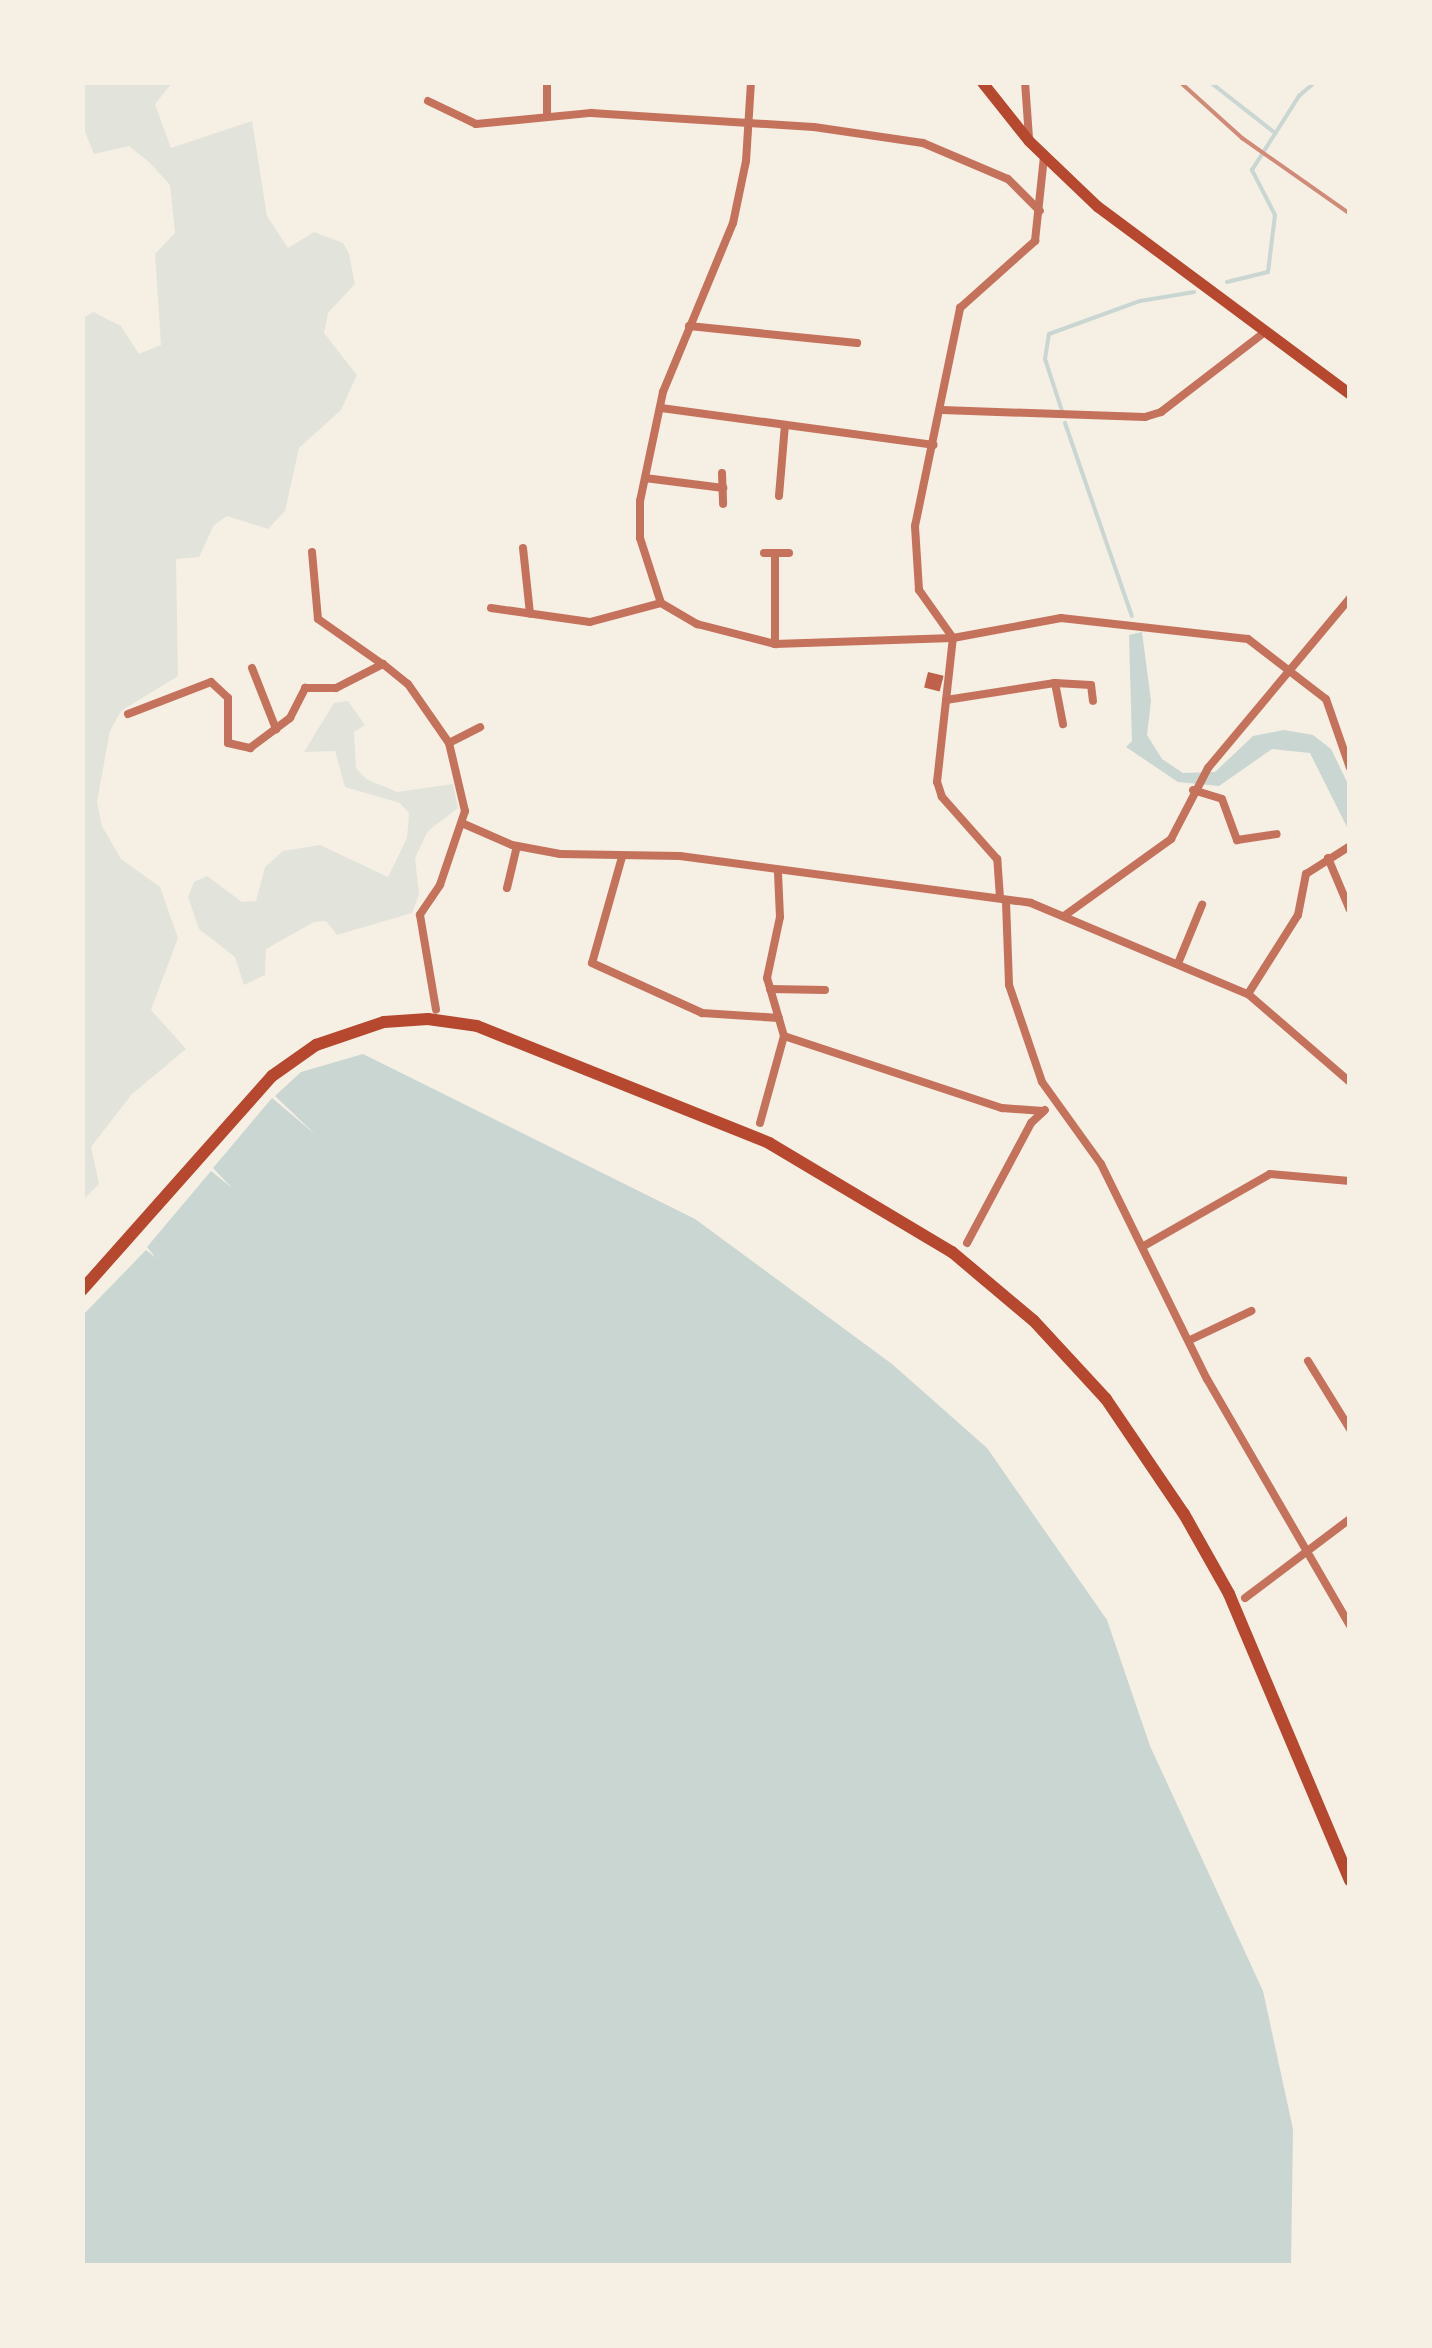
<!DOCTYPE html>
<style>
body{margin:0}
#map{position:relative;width:1432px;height:2348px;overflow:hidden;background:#f6efe4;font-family:"Titillium Web",sans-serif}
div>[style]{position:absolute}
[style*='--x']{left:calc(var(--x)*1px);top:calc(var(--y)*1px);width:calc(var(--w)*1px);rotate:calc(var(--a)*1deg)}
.green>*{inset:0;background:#e2e4dc}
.water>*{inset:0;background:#c9d6d2}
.stream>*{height:4px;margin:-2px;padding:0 2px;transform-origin:2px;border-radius:2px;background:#c9d6d2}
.building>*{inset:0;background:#bf614a;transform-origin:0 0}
.minor>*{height:8px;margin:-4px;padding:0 4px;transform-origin:4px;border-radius:4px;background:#c5725c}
.secondary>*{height:11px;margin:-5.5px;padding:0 5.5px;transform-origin:5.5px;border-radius:5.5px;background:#b5482f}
.trunk>*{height:12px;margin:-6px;padding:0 6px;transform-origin:6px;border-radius:6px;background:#b5482f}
.rail>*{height:4px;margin:-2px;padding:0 2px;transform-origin:2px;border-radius:2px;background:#cf8b77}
span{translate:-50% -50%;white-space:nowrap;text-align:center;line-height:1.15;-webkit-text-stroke:10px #f6efe4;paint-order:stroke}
.frame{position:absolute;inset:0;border:85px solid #f6efe4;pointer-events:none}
</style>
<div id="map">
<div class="green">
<div style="clip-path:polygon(83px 82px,172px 83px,155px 104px,171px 148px,252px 121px,267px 216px,288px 248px,314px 232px,343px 243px,349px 254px,355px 284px,328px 313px,324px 333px,357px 375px,341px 410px,299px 448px,285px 511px,268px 529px,227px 516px,214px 525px,199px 557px,176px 559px,178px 676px,121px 711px,110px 731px,97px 802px,102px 826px,121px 859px,160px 887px,178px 938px,151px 1010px,186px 1049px,132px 1094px,91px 1147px,99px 1184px,83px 1200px,83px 318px,93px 312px,121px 326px,139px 354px,161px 345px,155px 254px,175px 233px,170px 185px,149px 162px,129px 146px,94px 154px,83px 127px)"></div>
<div style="clip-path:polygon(348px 701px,365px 725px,354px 732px,356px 768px,366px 779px,397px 792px,453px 784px,458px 808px,428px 831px,415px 858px,419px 894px,412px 913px,337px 935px,326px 921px,314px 922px,266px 949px,265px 975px,244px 985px,235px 957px,199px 929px,188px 897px,194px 882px,207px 876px,242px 902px,256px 901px,265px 867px,283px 851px,320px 845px,388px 877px,407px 838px,409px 813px,400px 803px,345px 787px,335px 751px,304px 752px,334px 703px)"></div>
</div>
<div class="water">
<div style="clip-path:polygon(1142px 632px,1151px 701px,1147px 735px,1162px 759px,1183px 773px,1215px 772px,1253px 736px,1284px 730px,1313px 735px,1331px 749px,1349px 786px,1349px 831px,1310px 753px,1272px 749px,1219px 786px,1178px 782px,1126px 747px,1132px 741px,1129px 635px)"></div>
<div style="clip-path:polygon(363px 1054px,695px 1219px,892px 1364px,987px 1448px,1107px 1620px,1150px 1746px,1263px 1991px,1293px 2129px,1291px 2265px,83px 2265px,83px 1315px,146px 1250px,156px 1258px,147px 1247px,211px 1171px,232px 1188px,213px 1168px,272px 1098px,316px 1135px,275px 1096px,301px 1072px)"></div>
</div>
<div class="stream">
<div style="--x:1210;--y:82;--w:83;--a:38.1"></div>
<div style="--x:1227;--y:282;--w:42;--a:-13.7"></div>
<div style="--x:1268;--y:272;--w:57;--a:-83"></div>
<div style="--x:1275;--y:215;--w:51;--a:-117.1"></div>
<div style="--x:1252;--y:170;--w:88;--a:-57.6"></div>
<div style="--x:1299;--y:96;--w:21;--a:-41"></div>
<div style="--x:1062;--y:411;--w:55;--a:-108.1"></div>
<div style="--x:1045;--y:359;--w:25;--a:-81"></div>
<div style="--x:1049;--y:334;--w:97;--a:-19.9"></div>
<div style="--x:1140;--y:301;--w:55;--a:-9.5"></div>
<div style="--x:1065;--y:423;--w:204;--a:70.9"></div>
</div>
<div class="building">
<div style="left:928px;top:672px;width:16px;height:16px;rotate:14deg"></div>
</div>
<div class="minor">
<div style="--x:751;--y:82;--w:79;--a:93.6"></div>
<div style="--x:746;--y:161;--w:63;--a:101.8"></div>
<div style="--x:733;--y:223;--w:183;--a:112.5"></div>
<div style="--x:663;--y:392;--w:111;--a:101.9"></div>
<div style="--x:640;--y:501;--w:37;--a:90"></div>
<div style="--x:640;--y:538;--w:68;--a:72.1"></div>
<div style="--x:661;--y:603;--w:42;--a:30.3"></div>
<div style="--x:697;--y:624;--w:81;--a:14.4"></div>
<div style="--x:775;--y:644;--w:178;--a:-1.9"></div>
<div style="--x:953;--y:638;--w:110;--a:-10.5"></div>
<div style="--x:1061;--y:618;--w:188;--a:6.4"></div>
<div style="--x:1248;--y:639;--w:98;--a:37.6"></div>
<div style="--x:1326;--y:699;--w:73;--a:70.8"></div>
<div style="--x:1025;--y:82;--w:56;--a:85.9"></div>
<div style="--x:428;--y:101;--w:53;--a:25.6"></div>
<div style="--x:476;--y:124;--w:116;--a:-5.5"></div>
<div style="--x:591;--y:113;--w:223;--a:3.6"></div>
<div style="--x:814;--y:127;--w:110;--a:8.4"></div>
<div style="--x:923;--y:143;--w:92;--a:23"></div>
<div style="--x:1008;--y:179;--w:45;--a:45"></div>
<div style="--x:547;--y:115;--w:33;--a:-90"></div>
<div style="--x:689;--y:326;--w:169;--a:5.8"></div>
<div style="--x:661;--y:408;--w:275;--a:7.7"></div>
<div style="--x:942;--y:410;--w:203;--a:2"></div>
<div style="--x:1145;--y:417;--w:17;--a:-17"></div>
<div style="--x:1161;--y:412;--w:133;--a:-37.6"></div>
<div style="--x:722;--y:473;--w:31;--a:88"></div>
<div style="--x:645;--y:478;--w:79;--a:7.3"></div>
<div style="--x:779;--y:496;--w:71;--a:-85.2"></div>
<div style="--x:523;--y:548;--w:66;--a:83.9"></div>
<div style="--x:312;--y:552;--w:67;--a:84.9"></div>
<div style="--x:318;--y:619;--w:78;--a:35.1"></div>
<div style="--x:764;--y:553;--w:25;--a:0"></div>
<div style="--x:491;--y:608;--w:100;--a:8"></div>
<div style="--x:590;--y:622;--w:73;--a:-15"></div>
<div style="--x:775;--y:644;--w:91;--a:-90"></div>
<div style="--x:252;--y:668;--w:66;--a:68.5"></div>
<div style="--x:1055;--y:683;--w:42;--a:79"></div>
<div style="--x:946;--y:700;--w:110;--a:-8.9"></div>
<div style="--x:1055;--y:683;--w:36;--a:3"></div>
<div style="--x:1091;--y:685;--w:16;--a:83"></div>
<div style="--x:128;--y:714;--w:89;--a:-21.1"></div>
<div style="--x:211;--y:682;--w:23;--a:43"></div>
<div style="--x:228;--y:698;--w:45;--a:90"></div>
<div style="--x:228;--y:743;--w:23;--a:13"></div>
<div style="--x:250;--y:748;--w:50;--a:-36.9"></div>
<div style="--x:290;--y:718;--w:34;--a:-63"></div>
<div style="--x:305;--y:688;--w:31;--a:0"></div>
<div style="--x:336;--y:688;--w:53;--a:-27.1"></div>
<div style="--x:383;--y:664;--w:32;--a:39"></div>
<div style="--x:408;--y:684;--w:72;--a:55.2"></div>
<div style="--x:449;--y:743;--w:70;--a:76.8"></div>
<div style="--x:465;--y:811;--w:78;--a:108.7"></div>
<div style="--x:440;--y:885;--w:36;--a:124"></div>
<div style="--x:420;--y:915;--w:96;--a:80.4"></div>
<div style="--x:449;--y:743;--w:35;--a:-27"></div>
<div style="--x:1193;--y:790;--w:30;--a:17"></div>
<div style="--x:1222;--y:799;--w:44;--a:69.9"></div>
<div style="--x:1237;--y:840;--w:40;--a:-8.5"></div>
<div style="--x:464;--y:824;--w:52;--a:23.6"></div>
<div style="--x:512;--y:845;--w:49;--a:10.6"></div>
<div style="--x:560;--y:854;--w:120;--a:1"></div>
<div style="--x:680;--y:856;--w:354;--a:7.6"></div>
<div style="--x:1031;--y:903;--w:235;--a:22.8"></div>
<div style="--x:1248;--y:994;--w:93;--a:-57.7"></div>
<div style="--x:1298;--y:915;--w:42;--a:-79"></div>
<div style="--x:1306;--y:874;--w:52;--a:-32.5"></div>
<div style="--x:622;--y:857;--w:110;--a:105.8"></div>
<div style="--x:592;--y:963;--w:121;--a:24.4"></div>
<div style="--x:702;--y:1013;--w:77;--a:3.7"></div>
<div style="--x:1328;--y:858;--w:56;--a:67.1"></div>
<div style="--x:507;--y:888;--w:43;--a:-76.6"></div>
<div style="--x:1000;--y:898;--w:39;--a:-94"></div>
<div style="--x:997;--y:859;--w:83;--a:-131.6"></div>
<div style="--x:942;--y:797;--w:16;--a:-108"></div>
<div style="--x:937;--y:782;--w:145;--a:-83.7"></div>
<div style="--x:953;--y:638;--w:59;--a:-125.3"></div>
<div style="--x:919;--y:590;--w:64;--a:-93.6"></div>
<div style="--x:915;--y:526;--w:223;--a:-78.3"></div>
<div style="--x:960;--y:308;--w:101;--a:-41.8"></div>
<div style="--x:1035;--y:241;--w:84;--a:-83.9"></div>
<div style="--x:1006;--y:902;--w:83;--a:87.9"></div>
<div style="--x:1009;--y:985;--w:102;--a:71.2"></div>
<div style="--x:1042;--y:1082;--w:101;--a:54.3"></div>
<div style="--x:1101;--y:1164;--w:240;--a:63.8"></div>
<div style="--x:1207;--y:1379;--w:285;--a:59.9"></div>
<div style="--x:1064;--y:916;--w:132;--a:-35.7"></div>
<div style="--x:1171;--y:839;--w:80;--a:-62.5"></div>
<div style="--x:1208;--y:768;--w:222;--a:-50.1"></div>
<div style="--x:1179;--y:961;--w:61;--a:-67.7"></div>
<div style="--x:770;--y:989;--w:55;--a:1"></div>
<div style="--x:1248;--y:994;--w:135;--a:40.8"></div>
<div style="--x:784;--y:1036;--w:230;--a:18.3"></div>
<div style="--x:1002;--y:1108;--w:41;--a:4.2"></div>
<div style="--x:760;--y:1123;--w:90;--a:-74.6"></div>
<div style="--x:784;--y:1036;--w:60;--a:-106.3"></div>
<div style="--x:767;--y:978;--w:62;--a:-78"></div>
<div style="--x:780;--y:917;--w:44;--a:-92.6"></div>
<div style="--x:967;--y:1243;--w:136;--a:-61.9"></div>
<div style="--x:1031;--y:1123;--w:19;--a:-43"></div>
<div style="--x:1142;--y:1247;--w:147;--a:-29.7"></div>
<div style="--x:1270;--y:1174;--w:80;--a:5"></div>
<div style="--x:1190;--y:1340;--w:68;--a:-25.4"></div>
<div style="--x:1308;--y:1361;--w:80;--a:58.3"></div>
<div style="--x:1245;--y:1598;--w:131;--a:-37"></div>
</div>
<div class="secondary">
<div style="--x:982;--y:82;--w:75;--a:51.5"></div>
<div style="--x:1029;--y:141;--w:94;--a:43.7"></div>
<div style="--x:1097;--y:206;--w:315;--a:36.6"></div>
</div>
<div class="trunk">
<div style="--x:82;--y:1290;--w:286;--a:-48.4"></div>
<div style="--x:272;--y:1076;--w:54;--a:-35.2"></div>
<div style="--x:316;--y:1045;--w:72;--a:-18.7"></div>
<div style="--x:384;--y:1022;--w:44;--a:-3.9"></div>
<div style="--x:428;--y:1019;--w:49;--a:8.1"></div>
<div style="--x:477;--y:1026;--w:315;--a:21.8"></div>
<div style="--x:769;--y:1143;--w:213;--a:30.8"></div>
<div style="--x:952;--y:1252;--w:107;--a:40.1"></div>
<div style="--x:1034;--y:1321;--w:106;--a:47.3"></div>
<div style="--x:1106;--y:1399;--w:139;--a:55.9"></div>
<div style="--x:1184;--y:1514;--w:92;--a:60.6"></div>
<div style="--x:1229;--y:1594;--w:311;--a:67.1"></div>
</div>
<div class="rail">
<div style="--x:1180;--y:82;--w:84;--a:42.1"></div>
<div style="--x:1242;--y:138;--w:132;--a:35.1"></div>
</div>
<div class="frame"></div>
</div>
